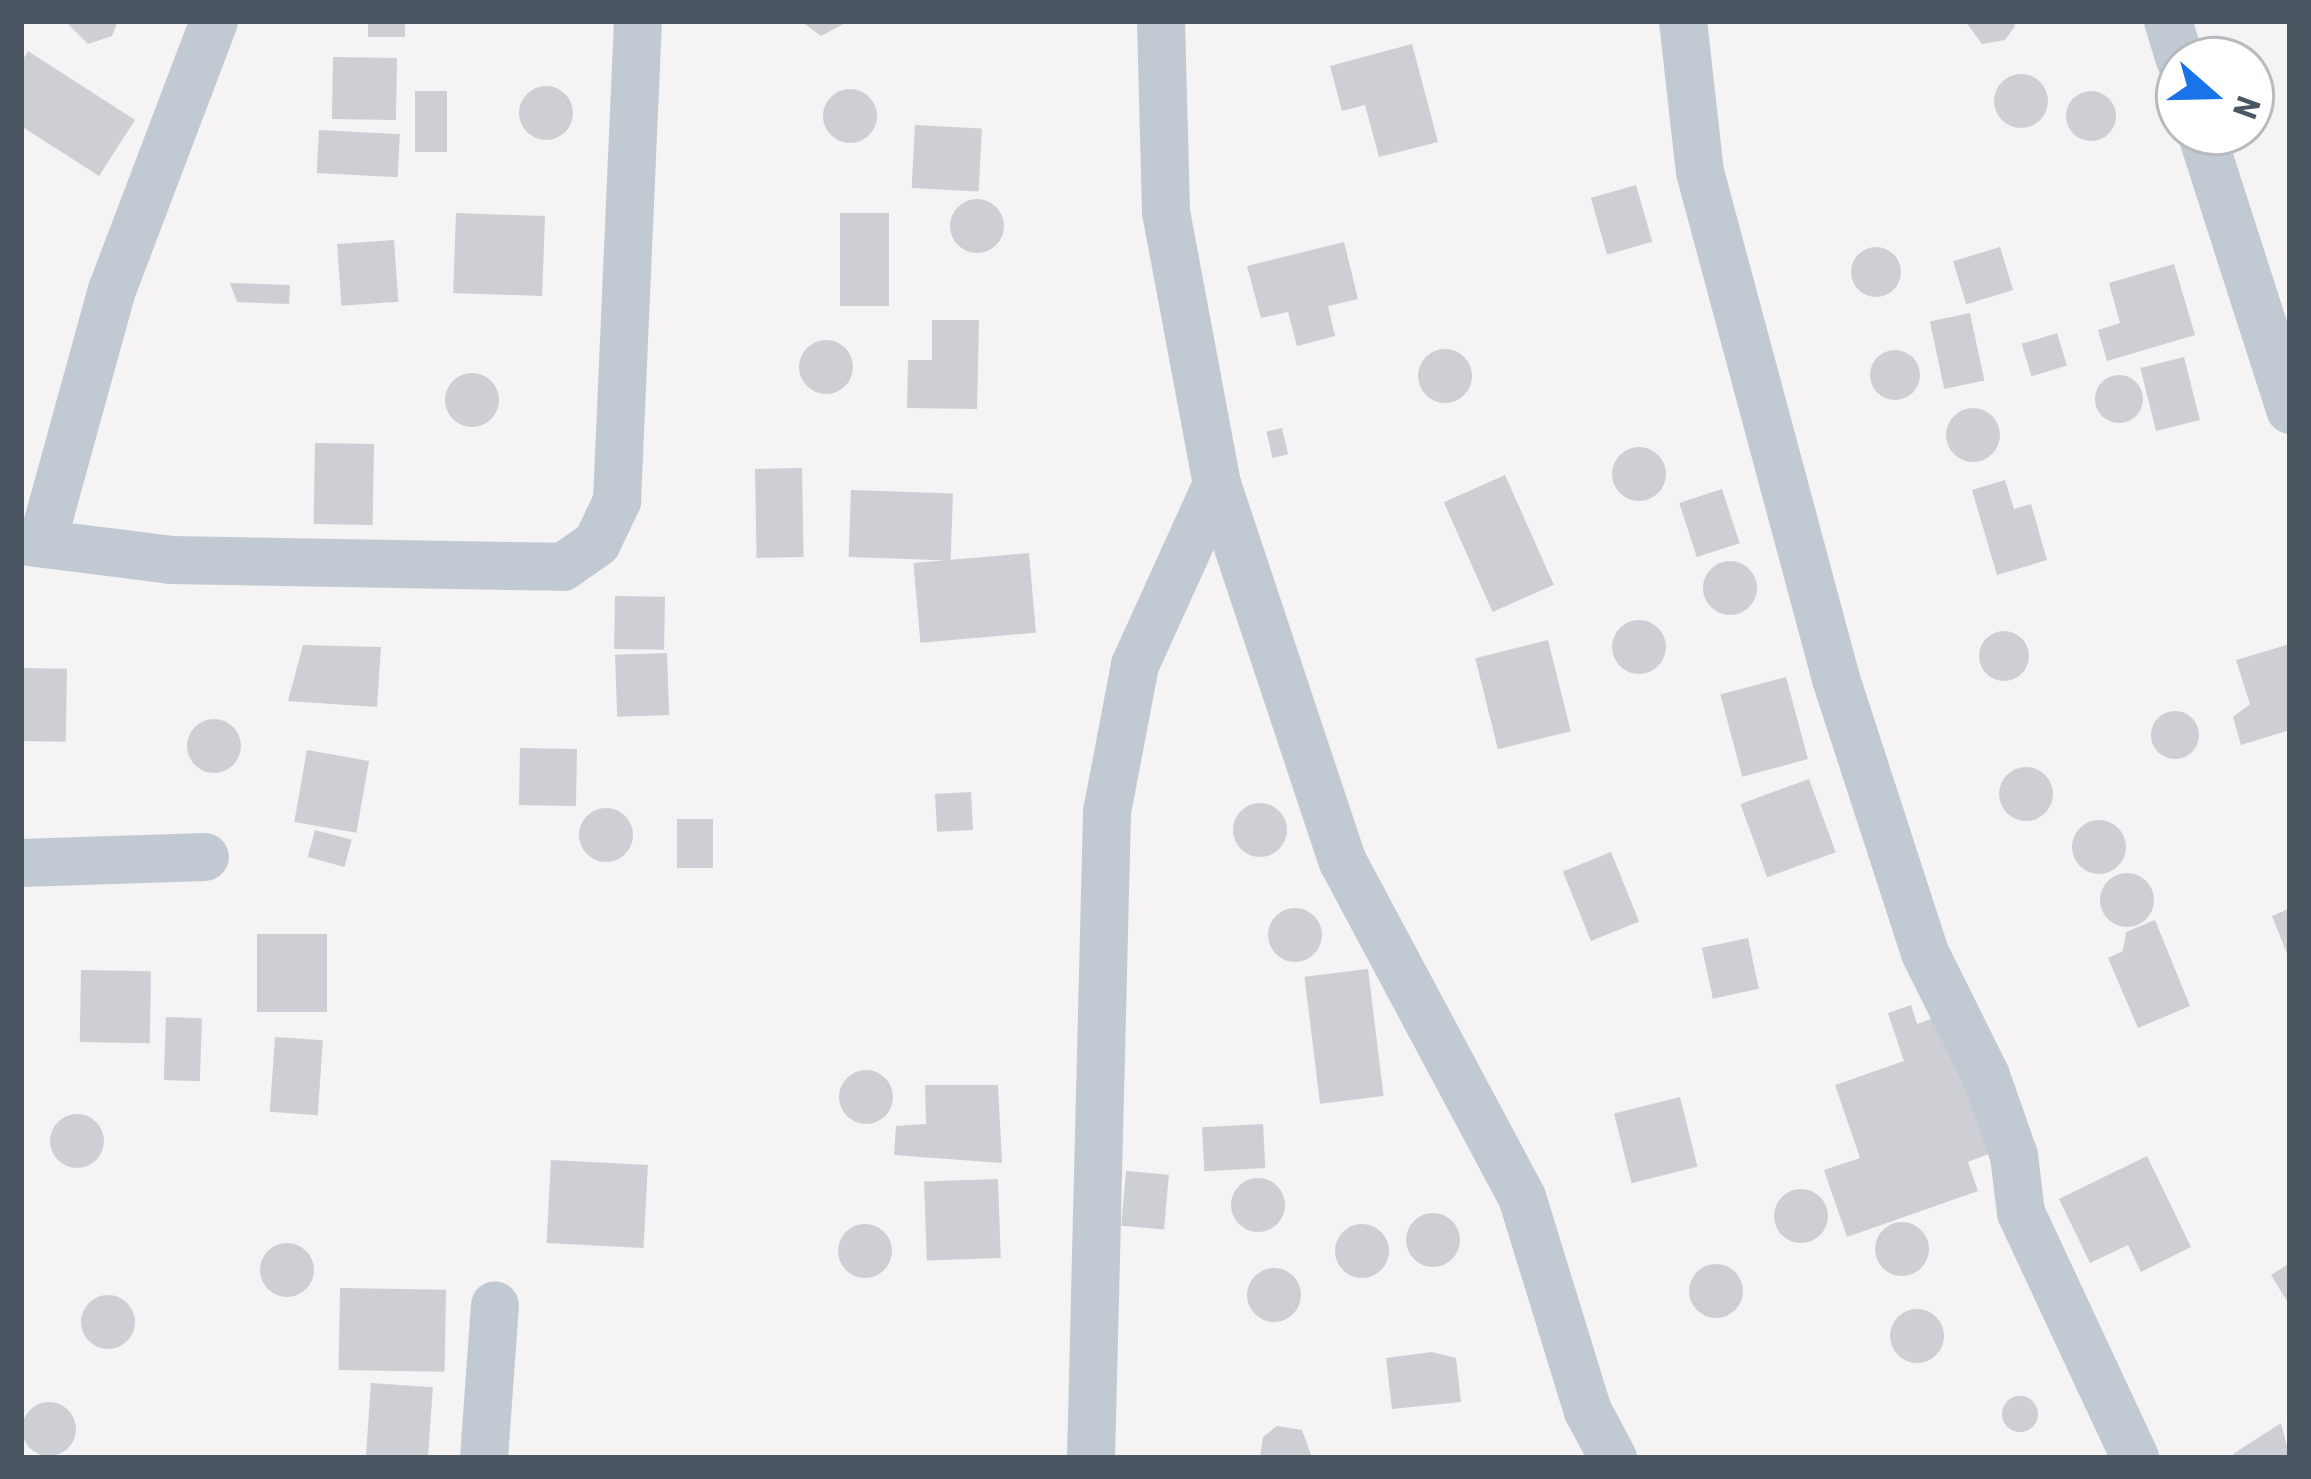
<!DOCTYPE html>
<style>
body{margin:0}
#map{position:relative;width:2311px;height:1479px;overflow:hidden;background:#f5f3f3;font-family:"Roboto Condensed",sans-serif}
div>[style]{position:absolute}
[style*='--x']{left:calc(var(--x)*1px);top:calc(var(--y)*1px);width:calc(var(--w)*1px);rotate:calc(var(--a)*1deg)}
.building>*{inset:0;background:#cdcfd5;transform-origin:0 0}
.round{border-radius:50%}
.minor>*{height:48px;margin:-24px;padding:0 24px;transform-origin:24px;border-radius:24px;background:#c1cad2}
span{translate:-50% -50%;white-space:nowrap;text-align:center;line-height:1.15;-webkit-text-stroke:9px #fff;paint-order:stroke}
.frame{position:absolute;inset:0;border:24px solid #4a5661;pointer-events:none}
.north{position:absolute;left:2155px;top:36px;width:120px;height:120px;box-sizing:border-box;background:#fff;border:3px solid #b7bbc0;border-radius:50%;rotate:110deg;font-size:33px;font-weight:700;line-height:48px;text-align:center;color:#4a5661}
.north::after{content:'';display:block;margin:auto;width:42px;height:54px;background:#1a73e8;clip-path:polygon(50% 0,100% 100%,50% 72%,0 100%)}
</style>
<div id="map">
<div class="building">
<div style="clip-path:polygon(65px 21px,118px 21px,112px 36px,88px 44px)"></div>
<div style="left:368px;top:21px;width:37px;height:16px"></div>
<div style="clip-path:polygon(801px 21px,849px 21px,821px 36px)"></div>
<div style="clip-path:polygon(1965px 21px,2015px 21px,2015px 26px,2005px 40px,1982px 44px)"></div>
<div style="clip-path:polygon(1412px 44px,1438px 142px,1379px 157px,1365px 105px,1342px 111px,1330px 66px)"></div>
<div style="clip-path:polygon(28px 51px,135px 120px,99px 176px,21px 126px,21px 63px)"></div>
<div style="left:333px;top:57px;width:64px;height:62px;rotate:1deg"></div>
<div class="round" style="left:1994px;top:74px;width:54px;height:54px"></div>
<div class="round" style="left:519px;top:86px;width:54px;height:54px"></div>
<div class="round" style="left:823px;top:89px;width:54px;height:54px"></div>
<div class="round" style="left:2066px;top:91px;width:50px;height:50px"></div>
<div style="left:415px;top:91px;width:32px;height:61px"></div>
<div style="left:915px;top:125px;width:67px;height:63px;rotate:3deg"></div>
<div style="left:319px;top:130px;width:81px;height:43px;rotate:3deg"></div>
<div style="left:1636px;top:185px;width:59px;height:47px;rotate:74deg"></div>
<div class="round" style="left:950px;top:199px;width:54px;height:54px"></div>
<div style="left:456px;top:213px;width:89px;height:80px;rotate:2deg"></div>
<div style="left:840px;top:213px;width:49px;height:93px"></div>
<div style="left:394px;top:240px;width:62px;height:57px;rotate:86deg"></div>
<div style="clip-path:polygon(1344px 242px,1358px 299px,1328px 306px,1335px 336px,1297px 346px,1288px 312px,1261px 318px,1247px 266px)"></div>
<div class="round" style="left:1851px;top:247px;width:50px;height:50px"></div>
<div style="left:2000px;top:247px;width:45px;height:49px;rotate:73deg"></div>
<div style="clip-path:polygon(2174px 264px,2195px 335px,2107px 361px,2098px 330px,2120px 323px,2109px 283px)"></div>
<div style="clip-path:polygon(230px 283px,290px 285px,289px 304px,237px 302px)"></div>
<div style="left:1970px;top:313px;width:69px;height:41px;rotate:78deg"></div>
<div style="clip-path:polygon(932px 320px,979px 320px,977px 409px,907px 408px,908px 360px,932px 360px)"></div>
<div style="left:2057px;top:333px;width:34px;height:37px;rotate:73deg"></div>
<div class="round" style="left:799px;top:340px;width:54px;height:54px"></div>
<div class="round" style="left:1418px;top:349px;width:54px;height:54px"></div>
<div class="round" style="left:1870px;top:350px;width:50px;height:50px"></div>
<div style="left:2184px;top:357px;width:65px;height:45px;rotate:76deg"></div>
<div class="round" style="left:445px;top:373px;width:54px;height:54px"></div>
<div class="round" style="left:2095px;top:375px;width:48px;height:48px"></div>
<div class="round" style="left:1946px;top:408px;width:54px;height:54px"></div>
<div style="left:1282px;top:428px;width:27px;height:16px;rotate:77deg"></div>
<div style="left:374px;top:444px;width:81px;height:59px;rotate:91deg"></div>
<div class="round" style="left:1612px;top:447px;width:54px;height:54px"></div>
<div style="left:802px;top:468px;width:89px;height:47px;rotate:89deg"></div>
<div style="left:1505px;top:475px;width:120px;height:67px;rotate:66deg"></div>
<div style="clip-path:polygon(2005px 480px,2014px 509px,2031px 504px,2047px 560px,1997px 575px,1972px 490px)"></div>
<div style="left:1722px;top:489px;width:57px;height:45px;rotate:72deg"></div>
<div style="left:851px;top:490px;width:102px;height:67px;rotate:2deg"></div>
<div style="left:1029px;top:553px;width:80px;height:116px;rotate:85deg"></div>
<div class="round" style="left:1703px;top:561px;width:54px;height:54px"></div>
<div style="left:615px;top:596px;width:50px;height:53px;rotate:1deg"></div>
<div class="round" style="left:1612px;top:620px;width:54px;height:54px"></div>
<div class="round" style="left:1979px;top:631px;width:50px;height:50px"></div>
<div style="left:1548px;top:640px;width:94px;height:75px;rotate:76deg"></div>
<div style="clip-path:polygon(2290px 644px,2290px 730px,2241px 745px,2233px 717px,2250px 704px,2236px 660px)"></div>
<div style="clip-path:polygon(303px 645px,381px 647px,377px 707px,288px 701px)"></div>
<div style="left:667px;top:653px;width:62px;height:52px;rotate:88deg"></div>
<div style="left:21px;top:668px;width:46px;height:73px;rotate:1deg"></div>
<div style="left:1786px;top:677px;width:85px;height:68px;rotate:75deg"></div>
<div class="round" style="left:2151px;top:711px;width:48px;height:48px"></div>
<div class="round" style="left:187px;top:719px;width:54px;height:54px"></div>
<div style="left:520px;top:748px;width:57px;height:57px;rotate:1deg"></div>
<div style="left:307px;top:750px;width:63px;height:73px;rotate:10deg"></div>
<div class="round" style="left:1999px;top:767px;width:54px;height:54px"></div>
<div style="left:1809px;top:779px;width:78px;height:73px;rotate:70deg"></div>
<div style="left:971px;top:792px;width:38px;height:36px;rotate:87deg"></div>
<div class="round" style="left:1233px;top:803px;width:54px;height:54px"></div>
<div class="round" style="left:579px;top:808px;width:54px;height:54px"></div>
<div style="left:677px;top:819px;width:36px;height:49px"></div>
<div class="round" style="left:2072px;top:820px;width:54px;height:54px"></div>
<div style="left:315px;top:830px;width:38px;height:28px;rotate:15deg"></div>
<div style="left:1611px;top:852px;width:75px;height:52px;rotate:68deg"></div>
<div class="round" style="left:2100px;top:873px;width:54px;height:54px"></div>
<div style="clip-path:polygon(2290px 908px,2290px 961px,2272px 916px)"></div>
<div class="round" style="left:1268px;top:908px;width:54px;height:54px"></div>
<div style="clip-path:polygon(2155px 920px,2190px 1006px,2138px 1028px,2108px 958px,2123px 951px,2126px 932px)"></div>
<div style="left:257px;top:934px;width:70px;height:78px"></div>
<div style="left:1748px;top:938px;width:52px;height:47px;rotate:78deg"></div>
<div style="left:1368px;top:969px;width:128px;height:64px;rotate:83deg"></div>
<div style="left:81px;top:970px;width:70px;height:72px;rotate:1deg"></div>
<div style="clip-path:polygon(1911px 1005px,1917px 1024px,1944px 1014px,1991px 1153px,1968px 1162px,1978px 1191px,1847px 1237px,1824px 1170px,1860px 1158px,1835px 1085px,1904px 1061px,1888px 1013px)"></div>
<div style="left:166px;top:1017px;width:36px;height:63px;rotate:2deg"></div>
<div style="left:275px;top:1037px;width:48px;height:75px;rotate:4deg"></div>
<div class="round" style="left:839px;top:1070px;width:54px;height:54px"></div>
<div style="clip-path:polygon(925px 1085px,998px 1085px,1002px 1163px,894px 1155px,896px 1126px,926px 1124px)"></div>
<div style="left:1680px;top:1097px;width:72px;height:68px;rotate:76deg"></div>
<div class="round" style="left:50px;top:1114px;width:54px;height:54px"></div>
<div style="left:1263px;top:1124px;width:44px;height:61px;rotate:87deg"></div>
<div style="clip-path:polygon(2147px 1156px,2191px 1247px,2141px 1272px,2128px 1245px,2090px 1263px,2059px 1199px)"></div>
<div style="left:551px;top:1160px;width:97px;height:83px;rotate:3deg"></div>
<div style="left:1126px;top:1171px;width:43px;height:55px;rotate:5deg"></div>
<div class="round" style="left:1231px;top:1178px;width:54px;height:54px"></div>
<div style="left:998px;top:1179px;width:79px;height:74px;rotate:88deg"></div>
<div class="round" style="left:1774px;top:1189px;width:54px;height:54px"></div>
<div class="round" style="left:1406px;top:1213px;width:54px;height:54px"></div>
<div class="round" style="left:1875px;top:1222px;width:54px;height:54px"></div>
<div class="round" style="left:838px;top:1224px;width:54px;height:54px"></div>
<div class="round" style="left:1335px;top:1224px;width:54px;height:54px"></div>
<div class="round" style="left:260px;top:1243px;width:54px;height:54px"></div>
<div style="clip-path:polygon(2290px 1263px,2290px 1306px,2271px 1275px)"></div>
<div class="round" style="left:1689px;top:1264px;width:54px;height:54px"></div>
<div class="round" style="left:1247px;top:1268px;width:54px;height:54px"></div>
<div style="left:340px;top:1288px;width:106px;height:82px;rotate:1deg"></div>
<div class="round" style="left:81px;top:1295px;width:54px;height:54px"></div>
<div class="round" style="left:1890px;top:1309px;width:54px;height:54px"></div>
<div style="clip-path:polygon(1432px 1352px,1456px 1358px,1461px 1402px,1392px 1409px,1386px 1358px)"></div>
<div style="left:371px;top:1383px;width:62px;height:75px;rotate:4deg"></div>
<div class="round" style="left:2002px;top:1396px;width:36px;height:36px"></div>
<div class="round" style="left:22px;top:1402px;width:54px;height:54px"></div>
<div style="clip-path:polygon(2281px 1423px,2290px 1458px,2236px 1458px,2233px 1454px)"></div>
<div style="clip-path:polygon(1277px 1426px,1302px 1430px,1312px 1458px,1260px 1458px,1263px 1437px)"></div>
</div>
<div class="minor">
<div style="--x:1161;--y:21;--w:191;--a:88.5"></div>
<div style="--x:1166;--y:212;--w:277;--a:79.4"></div>
<div style="--x:1217;--y:484;--w:398;--a:71.6"></div>
<div style="--x:1343;--y:862;--w:380;--a:61.9"></div>
<div style="--x:1522;--y:1197;--w:224;--a:72.9"></div>
<div style="--x:1588;--y:1411;--w:53;--a:62"></div>
<div style="--x:1683;--y:21;--w:152;--a:83.6"></div>
<div style="--x:1700;--y:172;--w:525;--a:74.98"></div>
<div style="--x:1836;--y:679;--w:288;--a:72"></div>
<div style="--x:1925;--y:953;--w:137;--a:63.6"></div>
<div style="--x:1986;--y:1076;--w:85;--a:70.7"></div>
<div style="--x:2014;--y:1156;--w:57;--a:83"></div>
<div style="--x:2021;--y:1213;--w:270;--a:65"></div>
<div style="--x:2168;--y:21;--w:41;--a:72.9"></div>
<div style="--x:2201;--y:132;--w:292;--a:72.2"></div>
<div style="--x:43;--y:540;--w:259;--a:-74.6"></div>
<div style="--x:112;--y:290;--w:288;--a:-69.2"></div>
<div style="--x:21;--y:541;--w:151;--a:7.2"></div>
<div style="--x:171;--y:560;--w:392;--a:1"></div>
<div style="--x:563;--y:567;--w:42;--a:-35.2"></div>
<div style="--x:597;--y:543;--w:47;--a:-64.5"></div>
<div style="--x:617;--y:501;--w:480;--a:-87.5"></div>
<div style="--x:21;--y:863;--w:184;--a:-1.9"></div>
<div style="--x:484;--y:1458;--w:153;--a:-85.9"></div>
<div style="--x:1091;--y:1458;--w:646;--a:-88.58"></div>
<div style="--x:1107;--y:812;--w:150;--a:-79.2"></div>
<div style="--x:1135;--y:665;--w:199;--a:-65.6"></div>
</div>
<div class="frame"></div>
<div class="north">N</div>
</div>
